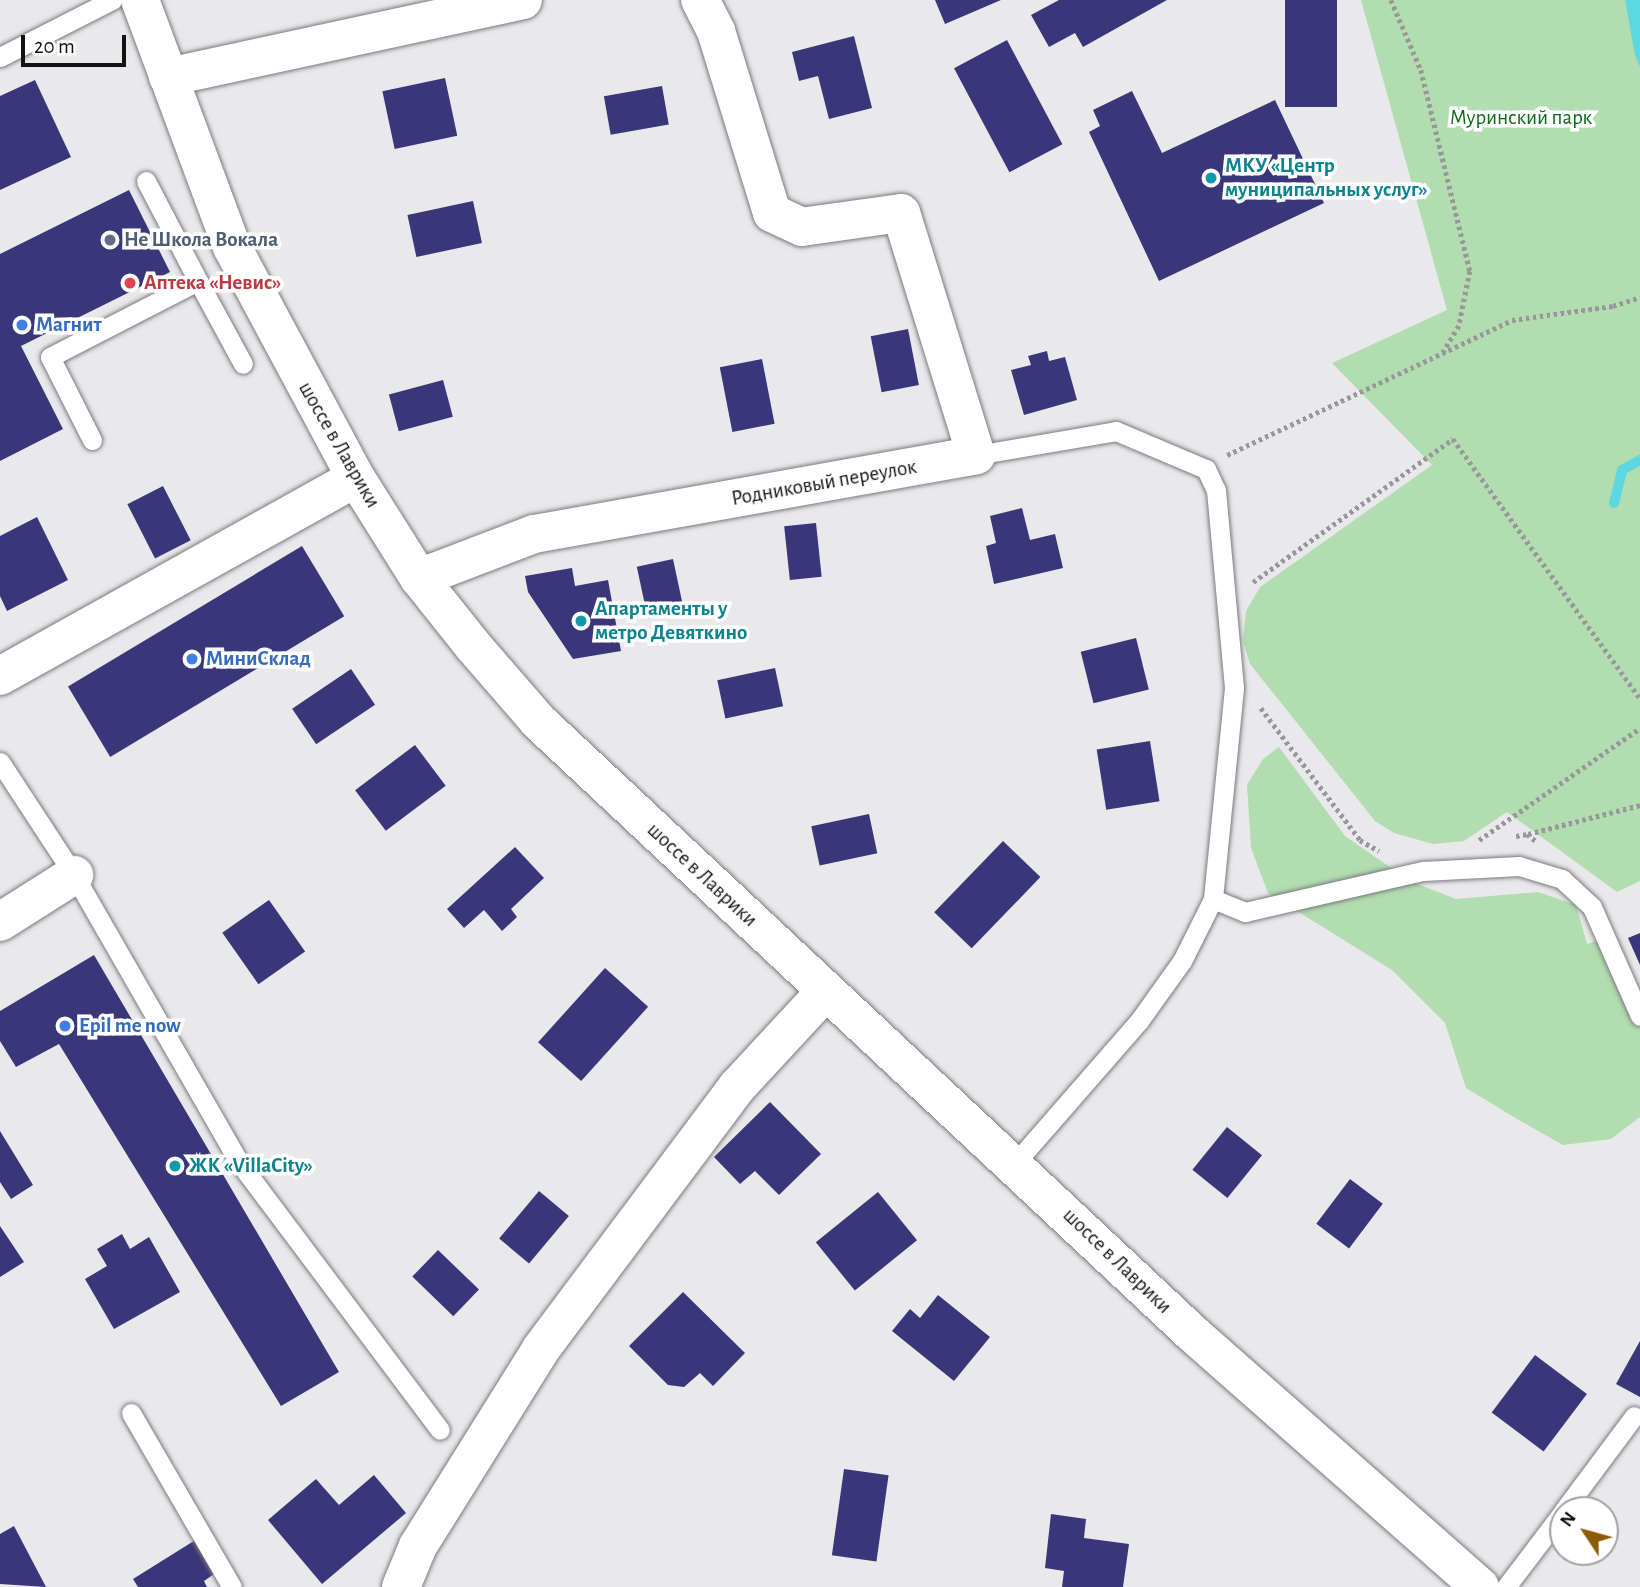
<!DOCTYPE html>
<meta charset="utf-8">
<style>
body{margin:0}
#map{position:relative;width:1640px;height:1587px;overflow:hidden;background:#e9e9ec;font-family:"Alegreya Sans",sans-serif}
div>[style]{position:absolute}
[style*='--x']{left:calc(var(--x)*1px);top:calc(var(--y)*1px);width:calc(var(--w)*1px);rotate:calc(var(--a)*1deg)}
.green>*{inset:0;background:#b1ddb0}
.water>*{inset:0;background:#5cd8e3}
.stream>*{height:10px;margin:-5px;padding:0 5px;transform-origin:5px;border-radius:5px;background:#5cd8e3}
.building>*{inset:0;background:#393679;transform-origin:0 0}
.path>*{height:4.5px;margin-top:-2.25px;transform-origin:0;background:repeating-linear-gradient(90deg,#98989a 0 3.5px,transparent 0 7px)}
.roads{filter:drop-shadow(0 0 2px #7b7b7e) drop-shadow(0 0 2px #7b7b7e)}
.service>*{height:19px;margin:-9.5px;padding:0 9.5px;transform-origin:9.5px;border-radius:9.5px;background:#fff}
.minor>*{height:38px;margin:-19px;padding:0 19px;transform-origin:19px;border-radius:19px;background:#fff}
.tertiary>*{height:38px;margin:-19px;padding:0 19px;transform-origin:19px;border-radius:19px;background:#fff}
.dots>*{width:19px;height:19px;translate:-50% -50%;box-sizing:border-box;border:4px solid #fff;border-radius:50%}
span{translate:-50% -50%;white-space:nowrap;text-align:center;line-height:1.15;-webkit-text-stroke:7px #fff;paint-order:stroke}
.park-label{font-size:21px;color:#0c6919}
.culture-label{font-size:21px;color:#0d838f;font-weight:700}
.left{translate:0 -50%;text-align:left}
.service-label{font-size:21px;color:#4e5e75;font-weight:700}
.health-label{font-size:21px;color:#be3a42;font-weight:700}
.shop-label{font-size:21px;color:#366cbe;font-weight:700}
.street-label{font-size:21px;color:#131314}
.north{position:absolute;left:1549px;top:1496px;width:70px;height:70px;box-sizing:border-box;background:#fff;border:2px solid #a1a1a1;border-radius:50%;rotate:306deg;font-size:19px;font-weight:700;line-height:28px;text-align:center;color:#131314}
.north::after{content:'';display:block;margin:auto;width:24px;height:32px;background:#8d5a06;clip-path:polygon(50% 0,100% 100%,50% 72%,0 100%)}
.scale{position:absolute;left:21px;top:35px;width:105px;height:32px;box-sizing:border-box;border:4px solid #131314;border-top:0;padding-left:9px;font-size:21px;line-height:24px;white-space:nowrap;color:#131314;-webkit-text-stroke:5px #fff;paint-order:stroke}
</style>
<div id="map">
<div class="green">
<div style="clip-path:polygon(1361px 0,1625px 0,1640px 67px,1640px 881px,1617px 892px,1507px 812px,1464px 841px,1433px 844px,1394px 833px,1375px 821px,1250px 664px,1243px 641px,1246px 611px,1260px 587px,1432px 465px,1332px 363px,1447px 310px)"></div>
<div style="clip-path:polygon(1279px 747px,1345px 836px,1410px 881px,1456px 899px,1538px 892px,1576px 905px,1587px 944px,1606px 938px,1640px 1016px,1640px 1117px,1611px 1139px,1563px 1145px,1517px 1119px,1466px 1088px,1445px 1023px,1392px 970px,1268px 893px,1251px 848px,1247px 785px,1263px 759px)"></div>
</div>
<div class="water">
<div style="clip-path:polygon(1625px 0,1640px 0,1640px 67px,1635px 55px)"></div>
</div>
<div class="stream">
<div style="--x:1614;--y:503;--w:34;--a:-76"></div>
<div style="--x:1622;--y:470;--w:21;--a:-29"></div>
</div>
<div class="building">
<div style="clip-path:polygon(935px 0,1001px 0,945px 24px)"></div>
<div style="clip-path:polygon(1059px 0,1167px 0,1083px 47px,1075px 33px,1049px 47px,1031px 15px)"></div>
<div style="left:1285px;top:0;width:52px;height:107px"></div>
<div style="clip-path:polygon(854px 36px,872px 108px,829px 119px,818px 76px,799px 81px,792px 52px)"></div>
<div style="left:1007px;top:40px;width:118px;height:60px;rotate:62deg"></div>
<div style="left:445px;top:78px;width:59px;height:64px;rotate:78deg"></div>
<div style="clip-path:polygon(35px 80px,71px 157px,0 190px,0 96px)"></div>
<div style="left:662px;top:86px;width:39px;height:59px;rotate:80deg"></div>
<div style="clip-path:polygon(1132px 91px,1162px 153px,1275px 100px,1324px 203px,1159px 281px,1089px 132px,1100px 126px,1093px 110px)"></div>
<div style="clip-path:polygon(129px 190px,170px 272px,21px 346px,63px 429px,0 461px,0 254px)"></div>
<div style="left:473px;top:201px;width:43px;height:67px;rotate:78deg"></div>
<div style="left:908px;top:329px;width:57px;height:38px;rotate:79deg"></div>
<div style="clip-path:polygon(1047px 351px,1049px 361px,1065px 357px,1077px 400px,1024px 415px,1011px 370px,1031px 365px,1028px 356px)"></div>
<div style="left:762px;top:359px;width:66px;height:43px;rotate:79deg"></div>
<div style="left:443px;top:380px;width:38px;height:56px;rotate:75deg"></div>
<div style="left:163px;top:486px;width:61px;height:40px;rotate:63deg"></div>
<div style="clip-path:polygon(1022px 508px,1030px 540px,1055px 534px,1063px 568px,994px 584px,986px 546px,996px 543px,990px 516px)"></div>
<div style="clip-path:polygon(37px 517px,68px 580px,7px 611px,0 596px,0 536px)"></div>
<div style="left:816px;top:523px;width:54px;height:32px;rotate:84deg"></div>
<div style="left:302px;top:546px;width:82px;height:273px;rotate:59deg"></div>
<div style="left:673px;top:559px;width:53px;height:37px;rotate:78deg"></div>
<div style="clip-path:polygon(572px 568px,575px 586px,608px 580px,621px 651px,573px 659px,528px 592px,525px 576px)"></div>
<div style="left:1136px;top:638px;width:53px;height:57px;rotate:76deg"></div>
<div style="left:775px;top:668px;width:39px;height:59px;rotate:78deg"></div>
<div style="left:351px;top:669px;width:43px;height:71px;rotate:56deg"></div>
<div style="left:1150px;top:741px;width:61px;height:54px;rotate:81deg"></div>
<div style="left:415px;top:745px;width:51px;height:75px;rotate:53deg"></div>
<div style="left:869px;top:814px;width:40px;height:59px;rotate:78deg"></div>
<div style="left:1003px;top:841px;width:52px;height:99px;rotate:44deg"></div>
<div style="clip-path:polygon(515px 847px,544px 878px,511px 909px,517px 917px,502px 931px,484px 910px,464px 928px,447px 909px)"></div>
<div style="left:269px;top:900px;width:63px;height:57px;rotate:55deg"></div>
<div style="clip-path:polygon(1640px 933px,1640px 965px,1628px 938px)"></div>
<div style="clip-path:polygon(94px 955px,339px 1372px,281px 1406px,59px 1044px,16px 1067px,0 1041px,0 1011px)"></div>
<div style="left:605px;top:968px;width:58px;height:100px;rotate:42deg"></div>
<div style="clip-path:polygon(770px 1102px,821px 1154px,779px 1195px,755px 1171px,740px 1184px,714px 1157px)"></div>
<div style="left:1227px;top:1127px;width:45px;height:55px;rotate:39deg"></div>
<div style="clip-path:polygon(0 1131px,33px 1185px,11px 1199px,0 1182px)"></div>
<div style="left:1350px;top:1179px;width:41px;height:56px;rotate:37deg"></div>
<div style="left:539px;top:1191px;width:39px;height:62px;rotate:40deg"></div>
<div style="left:878px;top:1192px;width:62px;height:80px;rotate:51deg"></div>
<div style="clip-path:polygon(0 1226px,24px 1262px,0 1277px)"></div>
<div style="clip-path:polygon(122px 1234px,130px 1249px,149px 1237px,180px 1292px,114px 1329px,85px 1279px,107px 1266px,97px 1249px)"></div>
<div style="left:438px;top:1250px;width:57px;height:37px;rotate:44deg"></div>
<div style="clip-path:polygon(683px 1292px,745px 1353px,713px 1386px,700px 1373px,684px 1387px,668px 1385px,629px 1346px)"></div>
<div style="clip-path:polygon(938px 1295px,990px 1337px,954px 1381px,892px 1331px,910px 1309px,920px 1318px)"></div>
<div style="clip-path:polygon(1640px 1341px,1640px 1397px,1616px 1384px)"></div>
<div style="left:1535px;top:1355px;width:65px;height:72px;rotate:37deg"></div>
<div style="left:844px;top:1469px;width:45px;height:87px;rotate:8deg"></div>
<div style="clip-path:polygon(374px 1475px,406px 1513px,322px 1584px,268px 1520px,316px 1479px,339px 1505px)"></div>
<div style="clip-path:polygon(1051px 1514px,1086px 1519px,1084px 1538px,1129px 1544px,1123px 1587px,1062px 1587px,1064px 1571px,1045px 1568px)"></div>
<div style="clip-path:polygon(14px 1526px,46px 1587px,0 1584px,0 1534px)"></div>
<div style="clip-path:polygon(197px 1539px,217px 1572px,204px 1581px,207px 1587px,138px 1587px,133px 1579px)"></div>
</div>
<div class="path">
<div style="--x:1391;--y:0;--w:76;--a:66.8"></div>
<div style="--x:1421;--y:70;--w:207;--a:76.3"></div>
<div style="--x:1470;--y:271;--w:56;--a:101.3"></div>
<div style="--x:1459;--y:326;--w:31;--a:121"></div>
<div style="--x:1227;--y:455;--w:315;--a:-25.3"></div>
<div style="--x:1512;--y:320;--w:102;--a:-7.9"></div>
<div style="--x:1613;--y:306;--w:28;--a:-18"></div>
<div style="--x:1253;--y:582;--w:246;--a:-35.6"></div>
<div style="--x:1453;--y:439;--w:319;--a:54.2"></div>
<div style="--x:1261;--y:708;--w:165;--a:53.1"></div>
<div style="--x:1360;--y:840;--w:22;--a:30"></div>
<div style="--x:1528;--y:834;--w:116;--a:-14.5"></div>
<div style="--x:1516;--y:836;--w:11;--a:-10"></div>
<div style="--x:1527;--y:834;--w:11;--a:38"></div>
<div style="--x:1479;--y:840;--w:196;--a:-34.8"></div>
</div>
<div class="roads">
<div class="service">
<div style="--x:0;--y:57;--w:126;--a:-27"></div>
<div style="--x:146;--y:181;--w:113;--a:62.5"></div>
<div style="--x:92;--y:440;--w:93;--a:-116.8"></div>
<div style="--x:50;--y:357;--w:166;--a:-27.2"></div>
<div style="--x:198;--y:281;--w:94;--a:61.5"></div>
<div style="--x:976;--y:455;--w:142;--a:-9.7"></div>
<div style="--x:1116;--y:431;--w:98;--a:22.9"></div>
<div style="--x:1206;--y:469;--w:23;--a:65"></div>
<div style="--x:1216;--y:490;--w:199;--a:84.8"></div>
<div style="--x:1234;--y:688;--w:212;--a:95.7"></div>
<div style="--x:0;--y:762;--w:135;--a:56.8"></div>
<div style="--x:74;--y:875;--w:335;--a:60.1"></div>
<div style="--x:241;--y:1165;--w:331;--a:53.1"></div>
<div style="--x:1015;--y:1163;--w:189;--a:-48.9"></div>
<div style="--x:1139;--y:1021;--w:74;--a:-54.4"></div>
<div style="--x:1182;--y:961;--w:69;--a:-63.4"></div>
<div style="--x:1213;--y:899;--w:35;--a:22"></div>
<div style="--x:1245;--y:912;--w:183;--a:-13"></div>
<div style="--x:1423;--y:871;--w:96;--a:-3"></div>
<div style="--x:1519;--y:866;--w:45;--a:16.8"></div>
<div style="--x:1562;--y:879;--w:41;--a:43"></div>
<div style="--x:1592;--y:907;--w:119;--a:66.2"></div>
<div style="--x:131;--y:1413;--w:201;--a:59.9"></div>
<div style="--x:1564;--y:1510;--w:117;--a:-53.3"></div>
<div style="--x:1506;--y:1587;--w:94;--a:-52.8"></div>
</div>
<div class="minor">
<div style="--x:168;--y:77;--w:363;--a:-12.2"></div>
<div style="--x:419;--y:578;--w:123;--a:-20.9"></div>
<div style="--x:534;--y:534;--w:449;--a:-10.1"></div>
<div style="--x:976;--y:455;--w:253;--a:-107.2"></div>
<div style="--x:901;--y:213;--w:100;--a:172"></div>
<div style="--x:802;--y:227;--w:33;--a:-155"></div>
<div style="--x:772;--y:213;--w:190;--a:-107.1"></div>
<div style="--x:716;--y:31;--w:35;--a:-117"></div>
<div style="--x:0;--y:676;--w:407;--a:-29.1"></div>
<div style="--x:0;--y:922;--w:88;--a:-32.4"></div>
<div style="--x:401;--y:1587;--w:44;--a:-67.5"></div>
<div style="--x:418;--y:1546;--w:232;--a:-58"></div>
<div style="--x:541;--y:1349;--w:327;--a:-53.2"></div>
<div style="--x:737;--y:1087;--w:131;--a:-47.2"></div>
</div>
<div class="tertiary">
<div style="--x:140;--y:0;--w:264;--a:69.6"></div>
<div style="--x:232;--y:247;--w:262;--a:61.8"></div>
<div style="--x:356;--y:478;--w:118;--a:57.8"></div>
<div style="--x:419;--y:578;--w:88;--a:51.4"></div>
<div style="--x:474;--y:647;--w:98;--a:49.1"></div>
<div style="--x:538;--y:721;--w:896;--a:43.1"></div>
<div style="--x:1192;--y:1333;--w:384;--a:41.4"></div>
</div>
</div>
<div class="dots">
<div style="left:1211px;top:178px;background:#0f9aa8"></div>
<div style="left:110px;top:240px;background:#5c6f8a"></div>
<div style="left:130px;top:283px;background:#e0444e"></div>
<div style="left:22px;top:325px;background:#3f7fe0"></div>
<div style="left:581px;top:621px;background:#0f9aa8"></div>
<div style="left:192px;top:659px;background:#3f7fe0"></div>
<div style="left:65px;top:1026px;background:#3f7fe0"></div>
<div style="left:175px;top:1166px;background:#0f9aa8"></div>
</div>
<div class="park-label">
<span style="left:1521px;top:118px">Муринский парк</span>
</div>
<div class="culture-label">
<span class="left" style="left:1225px;top:178px">МКУ «Центр<br>муниципальных услуг»</span>
<span class="left" style="left:595px;top:621px">Апартаменты у<br>метро Девяткино</span>
<span class="left" style="left:189px;top:1166px">ЖК «VillaCity»</span>
</div>
<div class="service-label">
<span class="left" style="left:124px;top:240px">Не Школа Вокала</span>
</div>
<div class="health-label">
<span class="left" style="left:144px;top:283px">Аптека «Невис»</span>
</div>
<div class="shop-label">
<span class="left" style="left:36px;top:325px">Магнит</span>
<span class="left" style="left:206px;top:659px">МиниСклад</span>
<span class="left" style="left:79px;top:1026px">Epil me now</span>
</div>
<div class="street-label">
<span style="left:339px;top:445px;rotate:60deg">шоссе в Лаврики</span>
<span style="left:824px;top:483px;rotate:-10deg">Родниковый переулок</span>
<span style="left:702px;top:875px;rotate:43deg">шоссе в Лаврики</span>
<span style="left:1117px;top:1261px;rotate:44deg">шоссе в Лаврики</span>
</div>
<div class="north">N</div>
<div class="scale">20 m</div>
</div>
